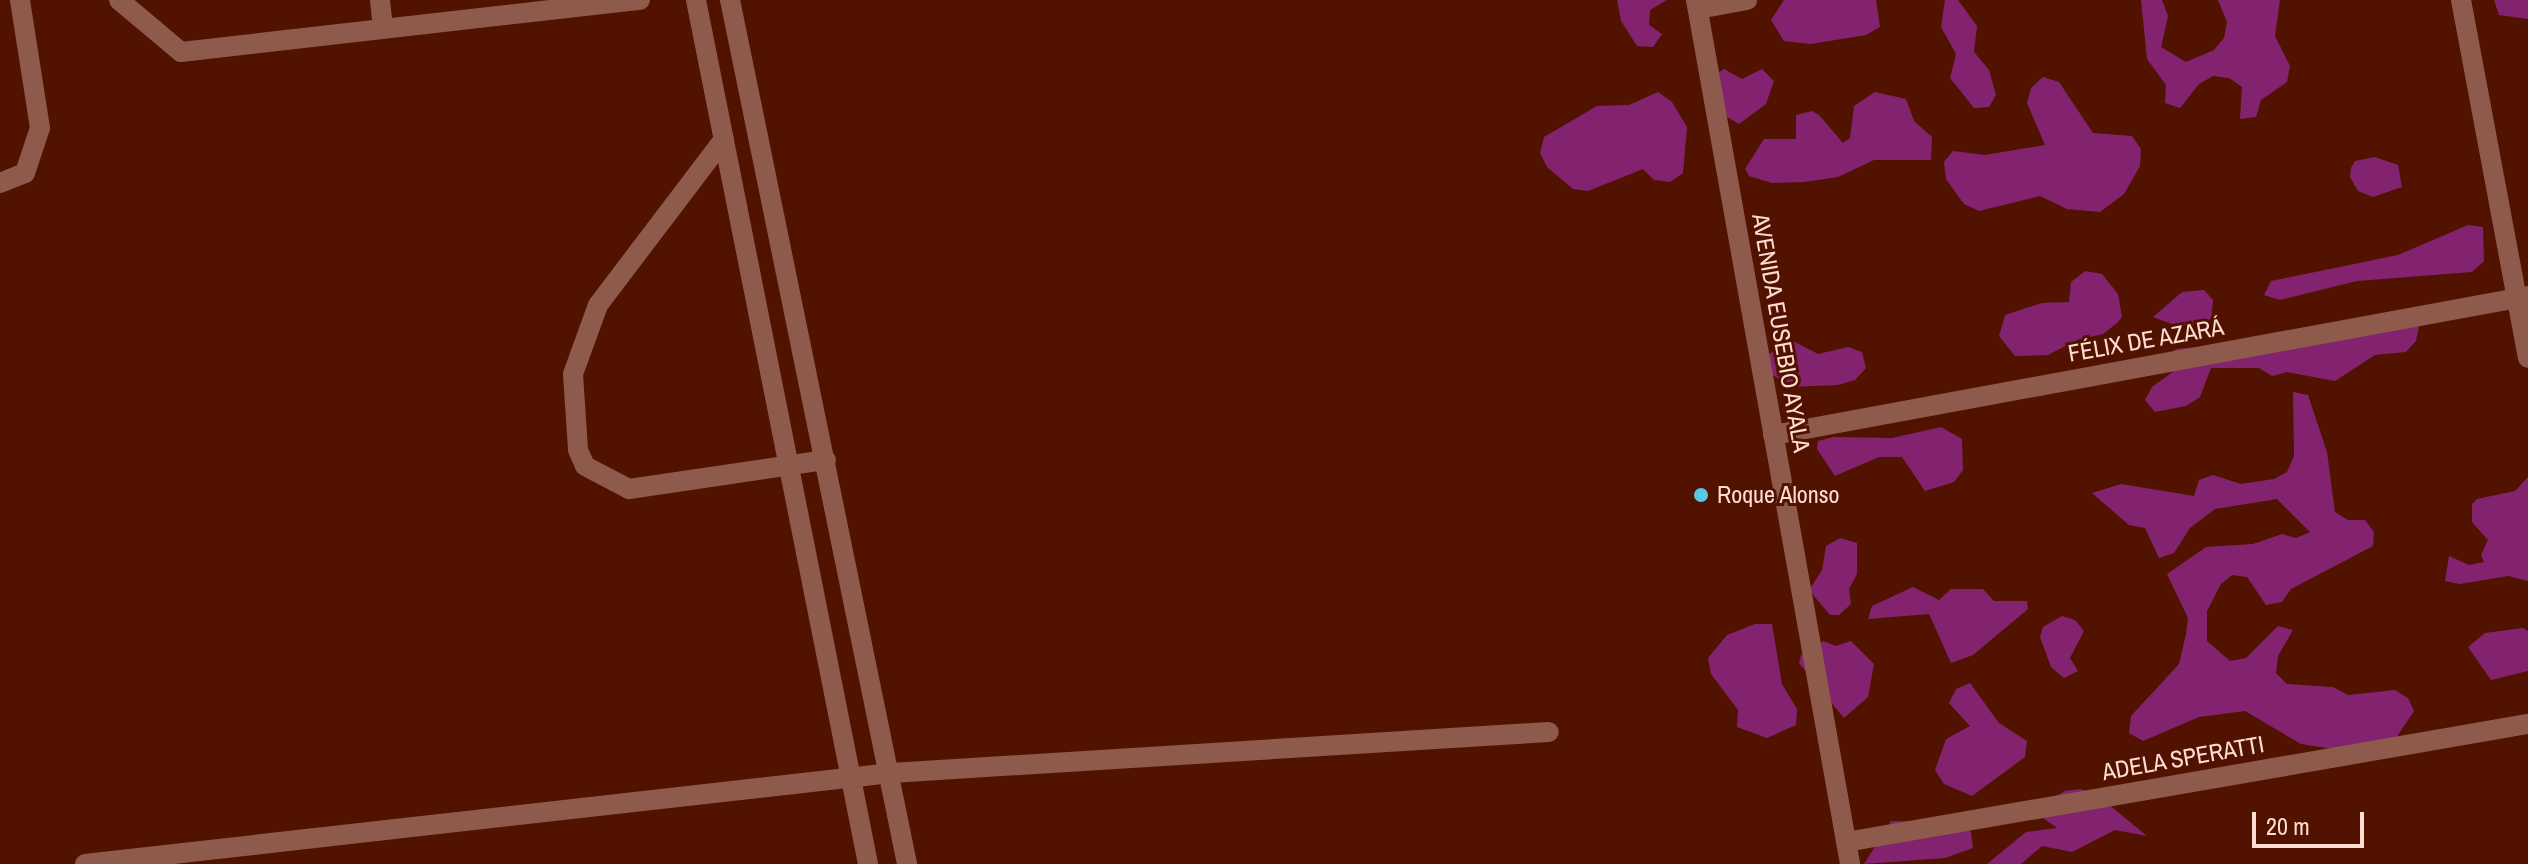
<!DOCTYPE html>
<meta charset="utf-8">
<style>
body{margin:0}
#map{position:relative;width:2528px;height:864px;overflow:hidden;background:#521200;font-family:"Archivo Narrow",sans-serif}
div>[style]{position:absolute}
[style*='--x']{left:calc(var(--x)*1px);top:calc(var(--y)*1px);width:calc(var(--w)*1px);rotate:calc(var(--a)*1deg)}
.green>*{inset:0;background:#83236f}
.minor>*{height:20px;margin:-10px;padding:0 10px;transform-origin:10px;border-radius:10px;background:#8d5a4b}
.tertiary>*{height:20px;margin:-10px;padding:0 10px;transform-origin:10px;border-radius:10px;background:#8d5a4b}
.dots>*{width:22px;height:22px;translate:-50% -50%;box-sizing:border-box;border:4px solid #521200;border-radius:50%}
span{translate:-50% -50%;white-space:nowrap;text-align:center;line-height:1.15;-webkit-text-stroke:6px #521200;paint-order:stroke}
.street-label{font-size:24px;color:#feddd3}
.poi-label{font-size:24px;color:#feddd3}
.left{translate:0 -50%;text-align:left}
.scale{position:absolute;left:2252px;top:812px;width:112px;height:36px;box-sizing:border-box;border:4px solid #feddd3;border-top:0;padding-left:10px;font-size:24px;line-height:28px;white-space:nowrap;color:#feddd3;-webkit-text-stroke:6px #521200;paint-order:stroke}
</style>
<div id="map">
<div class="green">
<div style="clip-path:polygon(1617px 0,1667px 0,1650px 10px,1649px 25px,1662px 34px,1653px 47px,1637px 46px,1621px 21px)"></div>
<div style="clip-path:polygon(1784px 0,1876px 0,1880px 27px,1866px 35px,1811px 44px,1784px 41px,1771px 20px)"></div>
<div style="clip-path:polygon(1945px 0,1958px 0,1977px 26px,1974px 52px,1989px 70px,1996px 95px,1989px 107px,1974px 108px,1950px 78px,1956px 54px,1941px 27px)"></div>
<div style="clip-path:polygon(2141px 0,2162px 0,2168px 16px,2161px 47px,2186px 62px,2214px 50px,2224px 38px,2227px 22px,2218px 0,2280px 0,2275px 36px,2290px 66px,2287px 82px,2261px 100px,2256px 117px,2240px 119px,2242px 87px,2229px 78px,2213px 76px,2199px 84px,2180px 108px,2165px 103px,2166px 85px,2147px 59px)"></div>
<div style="clip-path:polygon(2494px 0,2528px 0,2528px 19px,2499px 15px)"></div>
<div style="clip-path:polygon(1724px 69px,1742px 79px,1762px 69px,1774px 81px,1766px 104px,1739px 124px,1710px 107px,1711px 78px)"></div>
<div style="clip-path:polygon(2043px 77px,2059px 82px,2093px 133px,2132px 136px,2141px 149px,2140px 166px,2124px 194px,2100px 212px,2067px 209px,2040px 196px,1979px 211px,1964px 204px,1946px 179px,1944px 162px,1953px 151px,1985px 155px,2045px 145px,2027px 103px,2031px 88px)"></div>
<div style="clip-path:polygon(1658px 92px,1672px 102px,1687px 127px,1683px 173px,1670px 182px,1654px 180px,1643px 169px,1588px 191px,1573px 189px,1547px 167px,1540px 153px,1544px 137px,1597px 106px,1629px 105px)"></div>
<div style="clip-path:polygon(1875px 92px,1906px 99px,1914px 121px,1932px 137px,1931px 160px,1874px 160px,1838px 177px,1804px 182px,1772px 183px,1749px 176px,1745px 169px,1764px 139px,1796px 139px,1796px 115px,1812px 111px,1819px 115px,1843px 143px,1850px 138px,1854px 106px)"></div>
<div style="clip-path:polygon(2375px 157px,2398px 165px,2402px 187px,2373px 197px,2358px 191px,2350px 177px,2351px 168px,2355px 161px)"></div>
<div style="clip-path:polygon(2468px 225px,2483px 227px,2484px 261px,2472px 272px,2357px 281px,2280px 300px,2264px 295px,2271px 281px,2398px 255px)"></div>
<div style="clip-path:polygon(2085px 271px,2102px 274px,2118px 294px,2122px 317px,2117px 323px,2103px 334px,2077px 340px,2048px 355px,2015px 356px,1999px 336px,2005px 315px,2042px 303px,2069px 302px,2071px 282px)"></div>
<div style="clip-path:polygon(2204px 290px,2213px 300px,2211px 323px,2177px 326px,2153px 317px,2182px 292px)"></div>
<div style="clip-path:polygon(2419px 326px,2416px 341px,2406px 352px,2375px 355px,2335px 381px,2287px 372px,2272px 376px,2259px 368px,2211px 368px,2200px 397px,2186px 406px,2155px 412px,2145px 400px,2152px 387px,2177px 369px,2165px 358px,2176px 349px)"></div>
<div style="clip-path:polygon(1793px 341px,1818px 354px,1848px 347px,1862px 352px,1866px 368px,1855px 380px,1838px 385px,1790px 387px,1766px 370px,1767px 355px)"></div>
<div style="clip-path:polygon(2293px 392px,2308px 395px,2327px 452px,2335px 512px,2348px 520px,2365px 520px,2374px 532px,2373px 546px,2291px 589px,2282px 602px,2266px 605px,2247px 577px,2232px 575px,2221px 584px,2207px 611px,2207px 641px,2230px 661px,2246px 658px,2278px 626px,2293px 630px,2278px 656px,2276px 673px,2287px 684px,2333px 687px,2348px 695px,2395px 690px,2408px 698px,2414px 711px,2396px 738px,2352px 752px,2301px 744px,2245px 711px,2199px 717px,2143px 741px,2129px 733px,2131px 716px,2179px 664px,2186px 634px,2188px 618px,2167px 574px,2206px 547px,2253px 544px,2282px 534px,2296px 538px,2310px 532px,2277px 499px,2215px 509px,2190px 528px,2174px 553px,2159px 558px,2145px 528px,2129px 525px,2092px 493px,2121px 484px,2194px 496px,2199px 480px,2213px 475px,2241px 484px,2274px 479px,2287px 472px,2294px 456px)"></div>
<div style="clip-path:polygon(1941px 427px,1962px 439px,1963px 470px,1954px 482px,1925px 491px,1902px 457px,1879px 457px,1835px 476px,1817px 449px,1818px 441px,1833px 437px,1892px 438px)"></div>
<div style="clip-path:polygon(2528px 477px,2528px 581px,2508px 576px,2460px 584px,2445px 581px,2449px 556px,2469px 565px,2484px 562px,2481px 555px,2488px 540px,2472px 522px,2472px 504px,2477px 499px,2515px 491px)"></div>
<div style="clip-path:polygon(1840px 538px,1857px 543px,1857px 574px,1849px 589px,1851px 604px,1839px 615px,1830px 615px,1809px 590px,1822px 570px,1826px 546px)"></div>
<div style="clip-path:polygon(1913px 587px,1939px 600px,1951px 589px,1983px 589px,1994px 601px,2027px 601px,2028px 609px,1973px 655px,1951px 663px,1929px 614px,1868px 619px,1872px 606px)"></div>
<div style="clip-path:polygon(2062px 616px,2075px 620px,2084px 631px,2070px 658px,2078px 671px,2064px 678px,2051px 667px,2040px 637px,2043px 627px)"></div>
<div style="clip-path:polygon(1755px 624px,1772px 624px,1782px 684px,1797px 709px,1796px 725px,1767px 738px,1737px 727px,1738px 710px,1711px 674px,1708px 658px,1727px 635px)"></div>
<div style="clip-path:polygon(2523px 628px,2528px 631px,2528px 671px,2491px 680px,2468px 647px,2485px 633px)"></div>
<div style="clip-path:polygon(1823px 641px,1836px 646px,1851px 641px,1874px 664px,1868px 697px,1844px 718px,1799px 663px,1801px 655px)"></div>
<div style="clip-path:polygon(1970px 683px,1999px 723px,2027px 741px,2025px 757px,1972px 796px,1944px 784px,1935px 770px,1946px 739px,1970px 726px,1949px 703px,1956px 689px)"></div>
<div style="clip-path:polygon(2080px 789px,2096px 794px,2147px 836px,2115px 830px,2072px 852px,2042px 846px,2021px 864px,1987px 864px,2026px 832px,2057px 828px,2033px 811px,2065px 791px)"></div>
<div style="clip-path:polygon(1891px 821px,1960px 822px,1971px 832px,1973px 848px,1945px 858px,1864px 864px)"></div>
</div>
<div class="minor">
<div style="--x:119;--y:0;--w:81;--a:40"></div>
<div style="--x:181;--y:52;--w:462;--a:-6.5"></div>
<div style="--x:380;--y:0;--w:29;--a:84"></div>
<div style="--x:696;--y:0;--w:881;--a:78.74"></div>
<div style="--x:730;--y:0;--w:882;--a:78.42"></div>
<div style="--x:2461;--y:0;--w:364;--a:79.4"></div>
<div style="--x:1698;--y:9;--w:50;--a:-10.4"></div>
<div style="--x:724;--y:139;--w:208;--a:127.2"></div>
<div style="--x:598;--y:305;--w:73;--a:109.9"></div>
<div style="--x:573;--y:374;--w:76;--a:86.2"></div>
<div style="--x:578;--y:450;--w:17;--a:66"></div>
<div style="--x:585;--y:466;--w:50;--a:27.6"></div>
<div style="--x:629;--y:489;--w:199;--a:-8.4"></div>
<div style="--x:1773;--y:435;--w:768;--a:-10.43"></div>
<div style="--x:1846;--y:842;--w:692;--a:-9.82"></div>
<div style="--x:85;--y:864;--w:811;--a:-6.44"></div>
<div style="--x:891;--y:773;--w:659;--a:-3.57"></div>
</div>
<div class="tertiary">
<div style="--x:1696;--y:0;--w:878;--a:79.89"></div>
<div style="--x:0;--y:183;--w:27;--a:-22"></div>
<div style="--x:25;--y:173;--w:47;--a:-71.6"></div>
<div style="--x:40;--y:128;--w:130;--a:-98.9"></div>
</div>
<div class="dots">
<div style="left:1701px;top:495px;background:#59c8e5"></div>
</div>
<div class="street-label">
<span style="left:1781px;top:333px;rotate:80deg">AVENIDA EUSEBIO AYALA</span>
<span style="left:2146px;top:340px;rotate:-10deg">FÉLIX DE AZARÁ</span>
<span style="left:2183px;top:758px;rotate:-10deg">ADELA SPERATTI</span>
</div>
<div class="poi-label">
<span class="left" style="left:1717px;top:495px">Roque Alonso</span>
</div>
<div class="scale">20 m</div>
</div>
